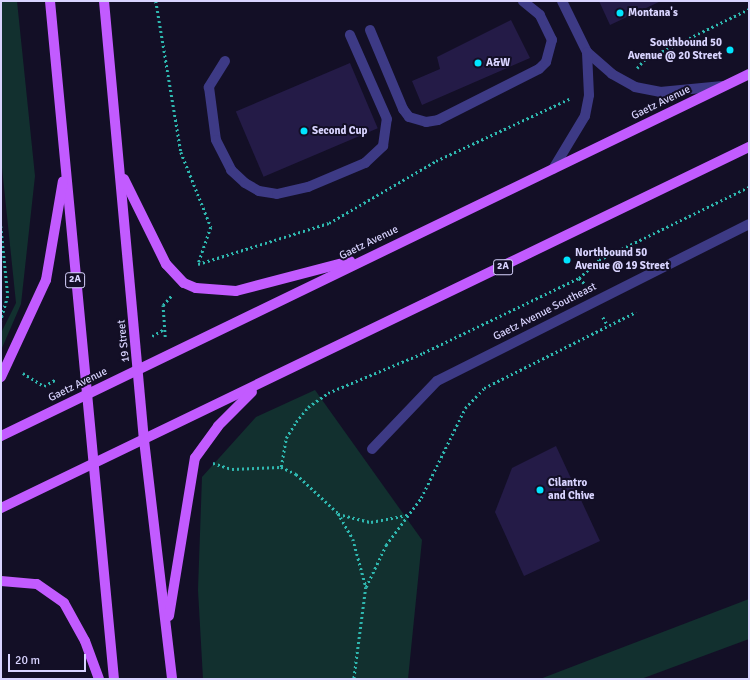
<!DOCTYPE html>
<style>
body{margin:0}
#map{position:relative;width:750px;height:680px;overflow:hidden;background:#130f26;font-family:Signika,sans-serif}
div>[style]{position:absolute}
[style*='--x']{left:calc(var(--x)*1px);top:calc(var(--y)*1px);width:calc(var(--w)*1px);rotate:calc(var(--a)*1deg)}
.green>*{inset:0;background:#12302f}
.building>*{inset:0;background:#241b47;transform-origin:0 0}
.path>*{height:2.5px;margin-top:-1.25px;transform-origin:0;background:repeating-linear-gradient(90deg,#2fb8b0 0 2px,transparent 0 5px)}
.minor>*{height:10px;margin:-5px;padding:0 5px;transform-origin:5px;border-radius:5px;background:#3d3a85}
.major>*{height:10px;margin:-5px;padding:0 5px;transform-origin:5px;border-radius:5px;background:#c25bff}
.dots>*{width:11px;height:11px;translate:-50% -50%;box-sizing:border-box;border:2px solid #130f26;border-radius:50%}
span{translate:-50% -50%;white-space:nowrap;text-align:center;line-height:1.15;-webkit-text-stroke:4px #130f26;paint-order:stroke}
.shield-label span{padding:1px 3px;background:#130f26;border:1px solid;border-radius:3px;-webkit-text-stroke-width:0}
.shield-label{font-size:10px;color:#d9d4ff;font-weight:700}
.poi-label{font-size:11px;color:#d9d4ff;font-weight:700}
.left{translate:0 -50%;text-align:left}
.right{translate:-100% -50%;text-align:right}
.street-label{font-size:11px;color:#d9d4ff}
.frame{position:absolute;inset:0;border:2px solid #d9d4ff;pointer-events:none}
.scale{position:absolute;left:8px;top:654px;width:78px;height:18px;box-sizing:border-box;border:2px solid #d9d4ff;border-top:0;padding-left:5px;font-size:12px;line-height:14px;white-space:nowrap;color:#d9d4ff;-webkit-text-stroke:3px #130f26;paint-order:stroke}
</style>
<div id="map">
<div class="green">
<div style="clip-path:polygon(1px 1px,17px 1px,35px 176px,21px 304px,2px 348px,1px 333px,16px 303px,1px 158px)"></div>
<div style="clip-path:polygon(315px 390px,422px 540px,408px 679px,203px 679px,198px 590px,202px 477px,256px 417px)"></div>
<div style="clip-path:polygon(749px 599px,749px 639px,641px 679px,540px 679px)"></div>
</div>
<div class="building">
<div style="clip-path:polygon(599px 1px,661px 1px,610px 25px)"></div>
<div style="clip-path:polygon(511px 20px,530px 58px,422px 105px,412px 81px,440px 69px,437px 57px)"></div>
<div style="left:350px;top:63px;width:71px;height:124px;rotate:67deg"></div>
<div style="clip-path:polygon(556px 446px,600px 541px,524px 576px,495px 512px,512px 468px)"></div>
</div>
<div class="path">
<div style="--x:156;--y:1;--w:153;--a:80.6"></div>
<div style="--x:181;--y:152;--w:81;--a:68.2"></div>
<div style="--x:211;--y:227;--w:39;--a:109"></div>
<div style="--x:637;--y:68;--w:11;--a:-49"></div>
<div style="--x:644;--y:60;--w:117;--a:-25.9"></div>
<div style="--x:1;--y:226;--w:70;--a:84.3"></div>
<div style="--x:8;--y:296;--w:26;--a:106"></div>
<div style="--x:198;--y:264;--w:137;--a:-17.4"></div>
<div style="--x:329;--y:223;--w:124;--a:-30.1"></div>
<div style="--x:436;--y:161;--w:147;--a:-25"></div>
<div style="--x:579;--y:278;--w:10;--a:45"></div>
<div style="--x:603;--y:317;--w:10;--a:61"></div>
<div style="--x:152;--y:336;--w:14;--a:-30"></div>
<div style="--x:165;--y:337;--w:32;--a:-94"></div>
<div style="--x:163;--y:305;--w:13;--a:-48"></div>
<div style="--x:23;--y:373;--w:25;--a:32"></div>
<div style="--x:44;--y:386;--w:13;--a:-29"></div>
<div style="--x:213;--y:463;--w:20;--a:18"></div>
<div style="--x:232;--y:469;--w:49;--a:-2.3"></div>
<div style="--x:281;--y:467;--w:17;--a:25"></div>
<div style="--x:296;--y:474;--w:57;--a:42.9"></div>
<div style="--x:338;--y:513;--w:30;--a:60"></div>
<div style="--x:353;--y:539;--w:50;--a:74.8"></div>
<div style="--x:366;--y:587;--w:93;--a:97.4"></div>
<div style="--x:281;--y:467;--w:29;--a:-80"></div>
<div style="--x:286;--y:438;--w:19;--a:-58"></div>
<div style="--x:296;--y:422;--w:19;--a:-51"></div>
<div style="--x:308;--y:407;--w:24;--a:-35"></div>
<div style="--x:328;--y:393;--w:103;--a:-22.8"></div>
<div style="--x:423;--y:353;--w:173;--a:-25.7"></div>
<div style="--x:579;--y:278;--w:27;--a:-42"></div>
<div style="--x:599;--y:260;--w:167;--a:-26"></div>
<div style="--x:338;--y:514;--w:34;--a:14"></div>
<div style="--x:371;--y:522;--w:37;--a:-11"></div>
<div style="--x:366;--y:587;--w:47;--a:-64.5"></div>
<div style="--x:386;--y:545;--w:59;--a:-53.3"></div>
<div style="--x:421;--y:498;--w:100;--a:-63.9"></div>
<div style="--x:465;--y:408;--w:28;--a:-46"></div>
<div style="--x:484;--y:388;--w:170;--a:-26.6"></div>
</div>
<div class="minor">
<div style="--x:562;--y:1;--w:57;--a:63.9"></div>
<div style="--x:587;--y:52;--w:33;--a:41"></div>
<div style="--x:612;--y:74;--w:26;--a:29"></div>
<div style="--x:635;--y:87;--w:25;--a:11"></div>
<div style="--x:660;--y:92;--w:63;--a:-5.4"></div>
<div style="--x:370;--y:30;--w:86;--a:67.3"></div>
<div style="--x:403;--y:109;--w:10;--a:53"></div>
<div style="--x:409;--y:117;--w:18;--a:16"></div>
<div style="--x:426;--y:122;--w:12;--a:-9"></div>
<div style="--x:438;--y:120;--w:113;--a:-26.8"></div>
<div style="--x:539;--y:69;--w:10;--a:-45"></div>
<div style="--x:546;--y:62;--w:23;--a:-75"></div>
<div style="--x:552;--y:40;--w:28;--a:-116"></div>
<div style="--x:540;--y:15;--w:22;--a:-141"></div>
<div style="--x:225;--y:61;--w:31;--a:122"></div>
<div style="--x:209;--y:87;--w:53;--a:82.5"></div>
<div style="--x:216;--y:140;--w:34;--a:63"></div>
<div style="--x:231;--y:170;--w:19;--a:43"></div>
<div style="--x:245;--y:183;--w:16;--a:30"></div>
<div style="--x:259;--y:191;--w:18;--a:9"></div>
<div style="--x:277;--y:194;--w:32;--a:-13"></div>
<div style="--x:308;--y:187;--w:62;--a:-22.8"></div>
<div style="--x:365;--y:163;--w:25;--a:-43"></div>
<div style="--x:383;--y:146;--w:27;--a:-82"></div>
<div style="--x:387;--y:119;--w:92;--a:-113.8"></div>
<div style="--x:553;--y:169;--w:62;--a:-58.9"></div>
<div style="--x:585;--y:116;--w:21;--a:-79"></div>
<div style="--x:589;--y:95;--w:43;--a:-92.7"></div>
<div style="--x:372;--y:449;--w:94;--a:-46.3"></div>
<div style="--x:437;--y:381;--w:349;--a:-26.7"></div>
</div>
<div class="major">
<div style="--x:50;--y:1;--w:681;--a:84.61"></div>
<div style="--x:104;--y:1;--w:441;--a:84.8"></div>
<div style="--x:144;--y:440;--w:241;--a:83.3"></div>
<div style="--x:124;--y:179;--w:95;--a:63.7"></div>
<div style="--x:166;--y:264;--w:26;--a:47"></div>
<div style="--x:184;--y:283;--w:13;--a:23"></div>
<div style="--x:196;--y:288;--w:40;--a:4.3"></div>
<div style="--x:236;--y:291;--w:118;--a:-14.7"></div>
<div style="--x:1;--y:377;--w:107;--a:-65.1"></div>
<div style="--x:46;--y:280;--w:100;--a:-80.3"></div>
<div style="--x:1;--y:436;--w:831;--a:-25.82"></div>
<div style="--x:1;--y:508;--w:831;--a:-25.76"></div>
<div style="--x:1;--y:581;--w:36;--a:5"></div>
<div style="--x:37;--y:584;--w:33;--a:35"></div>
<div style="--x:64;--y:603;--w:43;--a:61.1"></div>
<div style="--x:85;--y:641;--w:40;--a:69.8"></div>
<div style="--x:169;--y:616;--w:160;--a:-80.7"></div>
<div style="--x:195;--y:458;--w:39;--a:-54"></div>
<div style="--x:218;--y:426;--w:48;--a:-45"></div>
</div>
<div class="dots">
<div style="left:620px;top:13px;background:#00e5ff"></div>
<div style="left:730px;top:50px;background:#00e5ff"></div>
<div style="left:478px;top:63px;background:#00e5ff"></div>
<div style="left:304px;top:131px;background:#00e5ff"></div>
<div style="left:567px;top:260px;background:#00e5ff"></div>
<div style="left:540px;top:490px;background:#00e5ff"></div>
</div>
<div class="shield-label">
<span style="left:503px;top:267px">2A</span>
<span style="left:75px;top:280px">2A</span>
</div>
<div class="poi-label">
<span class="left" style="left:628px;top:13px">Montana's</span>
<span class="right" style="left:722px;top:50px">Southbound 50<br>Avenue @ 20 Street</span>
<span class="left" style="left:486px;top:63px">A&amp;W</span>
<span class="left" style="left:312px;top:131px">Second Cup</span>
<span class="left" style="left:575px;top:260px">Northbound 50<br>Avenue @ 19 Street</span>
<span class="left" style="left:548px;top:490px">Cilantro<br>and Chive</span>
</div>
<div class="street-label">
<span style="left:661px;top:103px;rotate:-26deg">Gaetz Avenue</span>
<span style="left:369px;top:243px;rotate:-26deg">Gaetz Avenue</span>
<span style="left:545px;top:312px;rotate:-27deg">Gaetz Avenue Southeast</span>
<span style="left:124px;top:341px;rotate:-96deg">19 Street</span>
<span style="left:78px;top:385px;rotate:-26deg">Gaetz Avenue</span>
</div>
<div class="frame"></div>
<div class="scale">20 m</div>
</div>
